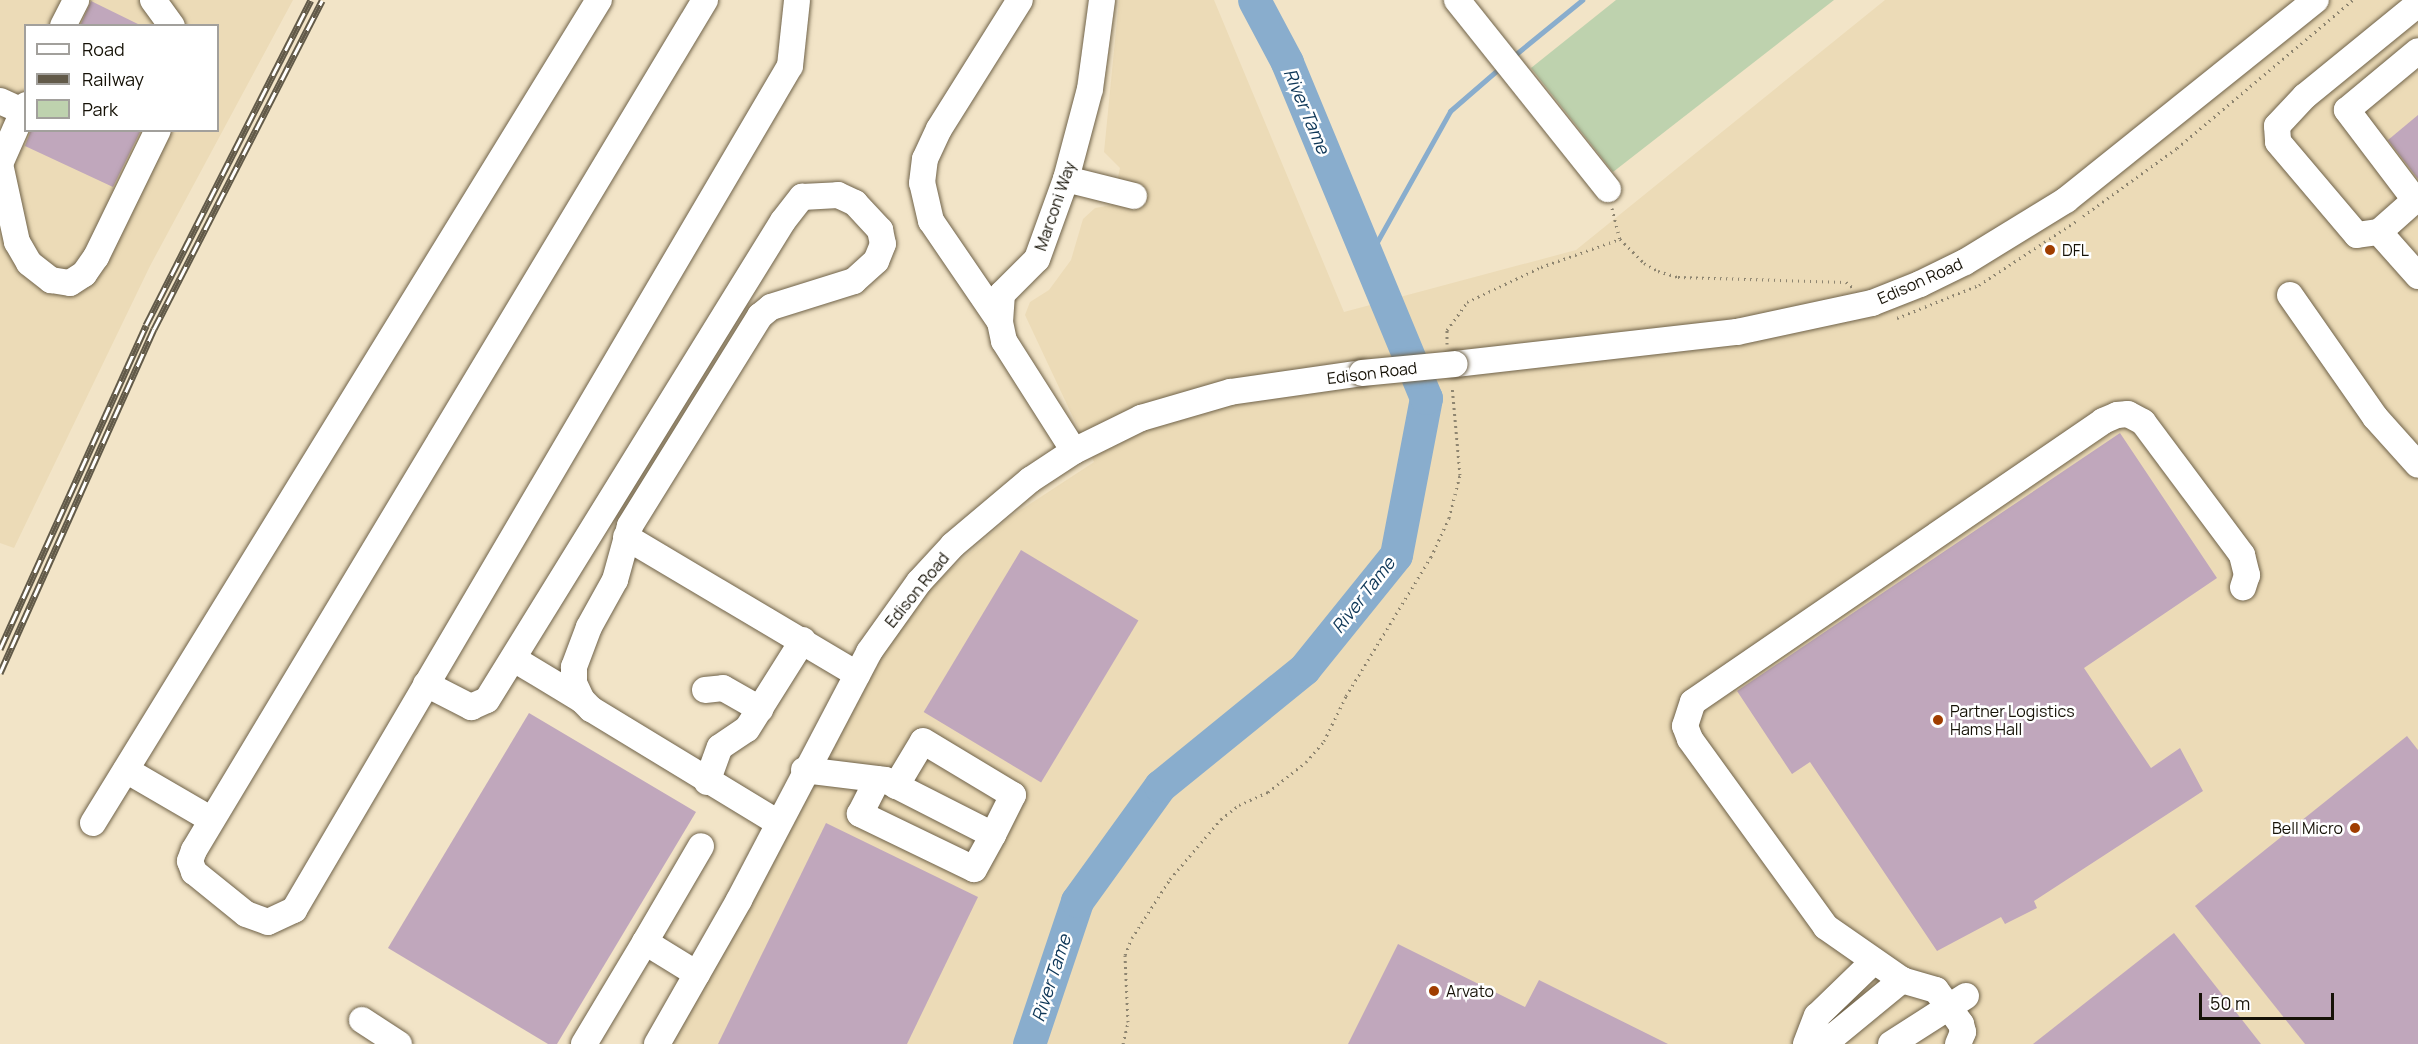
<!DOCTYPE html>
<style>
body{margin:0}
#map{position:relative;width:2418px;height:1044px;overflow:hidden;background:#f2e4c7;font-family:Manrope,sans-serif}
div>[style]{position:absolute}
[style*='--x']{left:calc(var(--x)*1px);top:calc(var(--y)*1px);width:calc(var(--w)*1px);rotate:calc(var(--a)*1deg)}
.built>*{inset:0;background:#ecdbb7}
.green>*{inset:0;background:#bed2ae}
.stream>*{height:5px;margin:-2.5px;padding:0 2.5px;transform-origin:2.5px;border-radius:2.5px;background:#89adcd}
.river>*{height:33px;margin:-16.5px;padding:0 16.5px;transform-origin:16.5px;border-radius:16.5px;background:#89adcd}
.building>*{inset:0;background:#c0a7bc;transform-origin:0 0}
.path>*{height:3px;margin-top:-1.5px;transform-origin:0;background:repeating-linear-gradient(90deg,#8e8570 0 1.5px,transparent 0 6px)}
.roads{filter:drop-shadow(0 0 2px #6f6249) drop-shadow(0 0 2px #6f6249)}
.minor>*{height:26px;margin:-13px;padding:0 13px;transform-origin:13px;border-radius:13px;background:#fff}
.rail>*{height:7px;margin-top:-3.5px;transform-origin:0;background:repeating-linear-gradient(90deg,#fff 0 14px,#625a49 0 28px);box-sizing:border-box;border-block:2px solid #625a49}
.bridges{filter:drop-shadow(0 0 2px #6f6249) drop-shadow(0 0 2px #6f6249)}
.minor-bridge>*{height:26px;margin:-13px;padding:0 13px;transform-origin:13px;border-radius:13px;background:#fff}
.dots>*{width:16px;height:16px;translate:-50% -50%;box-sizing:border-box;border:3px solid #fff;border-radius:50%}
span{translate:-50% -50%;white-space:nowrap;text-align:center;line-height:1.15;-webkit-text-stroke:5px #fff;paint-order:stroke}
.street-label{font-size:16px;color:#161207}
.poi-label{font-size:16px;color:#161207}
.left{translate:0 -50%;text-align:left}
.right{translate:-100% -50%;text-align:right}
.water-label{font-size:18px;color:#0d3657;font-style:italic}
.legend{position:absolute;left:24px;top:24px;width:195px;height:108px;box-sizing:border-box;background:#fff;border:2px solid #a2a09c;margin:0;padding:8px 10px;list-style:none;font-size:18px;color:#161207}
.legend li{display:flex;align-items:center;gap:12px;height:30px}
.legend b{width:30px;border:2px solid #a2a09c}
.scale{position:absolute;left:2199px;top:993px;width:135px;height:27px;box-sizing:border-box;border:3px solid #161207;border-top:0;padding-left:8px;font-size:18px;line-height:21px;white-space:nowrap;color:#161207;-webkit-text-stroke:4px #fff;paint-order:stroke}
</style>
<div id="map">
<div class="built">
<div style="clip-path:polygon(evenodd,0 0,293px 0,150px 266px,14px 548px,0 543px,0 0,26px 26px,218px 26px,218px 130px,26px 130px,26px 26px)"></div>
<div style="clip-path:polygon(1119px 0,1214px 0,1344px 312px,1576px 250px,1885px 0,2418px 0,2418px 1044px,664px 1044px,878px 657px,928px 590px,1007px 519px,1094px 462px,1025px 315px,1030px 302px,1049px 290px,1071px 260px,1083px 219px,1095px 208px,1112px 205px,1120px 168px,1104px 152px)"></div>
</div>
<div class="green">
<div style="clip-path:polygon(1616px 0,1834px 0,1613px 172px,1531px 68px)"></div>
</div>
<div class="stream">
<div style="--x:1511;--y:58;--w:92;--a:-39.2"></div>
<div style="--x:1368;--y:258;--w:168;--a:-60.8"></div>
<div style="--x:1450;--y:111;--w:69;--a:-40.9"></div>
</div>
<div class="river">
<div style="--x:1029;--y:1044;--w:151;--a:-71.4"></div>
<div style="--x:1077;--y:901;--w:142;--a:-54.2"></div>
<div style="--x:1160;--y:786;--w:186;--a:-39.1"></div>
<div style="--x:1304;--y:669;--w:146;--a:-51.1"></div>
<div style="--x:1396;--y:555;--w:160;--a:-79.2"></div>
<div style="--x:1426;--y:398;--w:364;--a:-112.5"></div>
<div style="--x:1287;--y:62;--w:70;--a:-118"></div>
</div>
<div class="building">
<div style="clip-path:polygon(91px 1px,142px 26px,80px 26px)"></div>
<div style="clip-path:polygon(2418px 115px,2418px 179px,2388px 140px)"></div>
<div style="clip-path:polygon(31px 130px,141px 130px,113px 187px,25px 146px)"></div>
<div style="clip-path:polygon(2120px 433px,2217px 578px,2084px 668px,2151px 768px,2180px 748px,2203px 791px,2034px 901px,2037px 908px,2005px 924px,2001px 917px,1937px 951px,1810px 762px,1792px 774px,1737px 691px)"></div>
<div style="left:1021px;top:550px;width:137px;height:189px;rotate:31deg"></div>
<div style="clip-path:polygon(529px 713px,696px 812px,557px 1044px,548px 1044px,388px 948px)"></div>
<div style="clip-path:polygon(2407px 736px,2418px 750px,2418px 1044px,2305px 1044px,2195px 906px)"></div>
<div style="clip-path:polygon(826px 823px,978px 897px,907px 1044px,718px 1044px)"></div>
<div style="clip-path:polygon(2174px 933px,2261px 1044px,2033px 1044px)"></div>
<div style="clip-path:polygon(1398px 944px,1525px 1007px,1539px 980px,1668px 1044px,1348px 1044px)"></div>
</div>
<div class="path">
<div style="--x:1612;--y:208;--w:32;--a:76"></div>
<div style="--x:1620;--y:239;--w:34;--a:45"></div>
<div style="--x:1644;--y:263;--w:16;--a:30"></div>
<div style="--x:1658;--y:271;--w:21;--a:17"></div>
<div style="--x:1678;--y:277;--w:168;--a:1.7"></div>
<div style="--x:1846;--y:282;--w:8;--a:40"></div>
<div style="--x:2083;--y:216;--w:116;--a:-35.9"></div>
<div style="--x:2177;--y:148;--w:230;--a:-40.1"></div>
<div style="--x:1897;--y:318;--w:88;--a:-21.9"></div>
<div style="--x:1979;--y:285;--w:118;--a:-33.3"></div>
<div style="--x:1447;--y:344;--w:14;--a:-90"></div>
<div style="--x:1447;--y:330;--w:34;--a:-54"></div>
<div style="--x:1467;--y:302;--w:82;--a:-25.3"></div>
<div style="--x:1541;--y:267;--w:84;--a:-19.5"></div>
<div style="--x:1123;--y:1044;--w:23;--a:-77"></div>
<div style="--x:1128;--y:1022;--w:67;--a:-92.6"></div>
<div style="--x:1125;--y:955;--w:18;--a:-68"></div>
<div style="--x:1132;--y:938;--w:70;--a:-57.2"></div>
<div style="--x:1170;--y:879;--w:79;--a:-49.6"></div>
<div style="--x:1221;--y:819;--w:23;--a:-38"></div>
<div style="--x:1239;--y:805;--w:32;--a:-24"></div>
<div style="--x:1268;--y:792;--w:48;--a:-38.3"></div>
<div style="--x:1306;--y:762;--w:28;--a:-49"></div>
<div style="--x:1324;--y:741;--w:50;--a:-63.9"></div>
<div style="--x:1346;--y:696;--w:163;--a:-58.6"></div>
<div style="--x:1431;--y:557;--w:43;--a:-65.2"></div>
<div style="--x:1449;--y:518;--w:44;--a:-75.7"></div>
<div style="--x:1460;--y:475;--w:89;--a:-95.1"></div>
</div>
<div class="roads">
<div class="minor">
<div style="--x:153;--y:0;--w:32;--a:54"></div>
<div style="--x:705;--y:0;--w:992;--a:121.01"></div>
<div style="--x:194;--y:850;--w:12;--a:110"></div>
<div style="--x:190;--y:861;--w:12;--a:70"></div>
<div style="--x:194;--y:872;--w:67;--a:38.9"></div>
<div style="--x:246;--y:914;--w:23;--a:20"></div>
<div style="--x:268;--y:922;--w:29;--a:-25"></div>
<div style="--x:294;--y:910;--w:979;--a:-59.56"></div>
<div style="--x:790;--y:66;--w:66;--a:-83.9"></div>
<div style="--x:1457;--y:0;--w:242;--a:51.4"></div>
<div style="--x:2418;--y:4;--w:146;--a:140.8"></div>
<div style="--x:2305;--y:96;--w:41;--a:133"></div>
<div style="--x:2277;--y:126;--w:16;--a:86"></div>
<div style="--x:2278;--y:142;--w:122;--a:49.7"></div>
<div style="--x:2357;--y:235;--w:22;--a:-8"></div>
<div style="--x:2379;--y:232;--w:59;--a:48.4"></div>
<div style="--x:63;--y:26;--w:29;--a:-63"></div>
<div style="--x:0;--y:101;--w:24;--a:24"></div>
<div style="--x:26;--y:105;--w:64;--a:113.8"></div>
<div style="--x:0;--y:164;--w:80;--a:77.7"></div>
<div style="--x:17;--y:242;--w:24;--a:60"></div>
<div style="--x:29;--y:263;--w:28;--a:38"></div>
<div style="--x:51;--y:280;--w:19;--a:9"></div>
<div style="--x:70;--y:283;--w:17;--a:-33"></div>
<div style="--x:84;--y:274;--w:21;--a:-55"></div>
<div style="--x:96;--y:257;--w:141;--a:-64"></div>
<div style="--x:1066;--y:179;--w:70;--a:14"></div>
<div style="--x:2379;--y:232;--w:48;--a:-41.6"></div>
<div style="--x:2415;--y:200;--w:113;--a:-127.1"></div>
<div style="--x:2347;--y:110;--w:92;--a:-39.7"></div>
<div style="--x:2290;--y:295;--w:149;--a:55.1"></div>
<div style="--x:2375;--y:417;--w:64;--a:48.1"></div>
<div style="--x:1000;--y:322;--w:122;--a:-124.3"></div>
<div style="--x:931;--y:221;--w:39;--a:-103"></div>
<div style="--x:922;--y:183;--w:24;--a:-83"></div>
<div style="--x:925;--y:159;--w:33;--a:-65"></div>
<div style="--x:939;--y:129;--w:152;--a:-57.9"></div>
<div style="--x:1455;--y:364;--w:284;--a:-6.5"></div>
<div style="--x:1737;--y:332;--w:138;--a:-12.1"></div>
<div style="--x:1872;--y:303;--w:52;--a:-21.6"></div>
<div style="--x:1920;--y:284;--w:50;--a:-26.1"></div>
<div style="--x:1965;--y:262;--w:119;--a:-31.5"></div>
<div style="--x:2066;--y:200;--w:320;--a:-38.7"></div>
<div style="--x:1074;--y:451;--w:130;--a:-122.5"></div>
<div style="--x:1004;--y:341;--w:19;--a:-102"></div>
<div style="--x:1000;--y:322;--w:28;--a:-86"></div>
<div style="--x:1002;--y:294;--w:49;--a:-45"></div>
<div style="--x:1037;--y:259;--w:85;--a:-70.1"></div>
<div style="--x:1066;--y:179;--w:93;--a:-75.1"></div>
<div style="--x:1090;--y:89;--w:90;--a:-82.3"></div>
<div style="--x:626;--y:537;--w:269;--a:30.7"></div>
<div style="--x:514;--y:659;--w:79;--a:31.1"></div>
<div style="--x:426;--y:684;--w:51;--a:27.1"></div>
<div style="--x:471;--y:707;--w:17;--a:-24"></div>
<div style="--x:487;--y:700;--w:563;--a:-58.29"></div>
<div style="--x:783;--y:221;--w:31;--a:-52"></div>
<div style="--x:802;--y:197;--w:36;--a:-3"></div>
<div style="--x:838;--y:195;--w:19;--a:25"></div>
<div style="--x:855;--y:203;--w:37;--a:47"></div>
<div style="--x:880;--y:230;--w:14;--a:78"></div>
<div style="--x:883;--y:244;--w:18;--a:112"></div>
<div style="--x:876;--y:261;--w:30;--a:138"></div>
<div style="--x:854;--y:281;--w:87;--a:162.6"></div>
<div style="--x:771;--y:307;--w:14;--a:141"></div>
<div style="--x:760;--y:316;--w:247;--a:121.8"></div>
<div style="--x:630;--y:526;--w:56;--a:105.5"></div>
<div style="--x:615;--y:580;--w:54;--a:119"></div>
<div style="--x:589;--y:627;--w:43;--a:110.6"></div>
<div style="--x:574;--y:667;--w:16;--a:90"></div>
<div style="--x:574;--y:683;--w:19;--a:65"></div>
<div style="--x:582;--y:700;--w:13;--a:45"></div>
<div style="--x:591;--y:709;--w:218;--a:31.3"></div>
<div style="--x:705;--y:690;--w:18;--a:-6"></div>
<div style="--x:723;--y:688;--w:43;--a:29.6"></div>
<div style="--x:126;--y:770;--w:99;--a:30.2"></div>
<div style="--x:804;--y:770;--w:82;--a:7"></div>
<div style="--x:885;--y:780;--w:121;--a:27"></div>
<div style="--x:993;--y:835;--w:39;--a:119"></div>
<div style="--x:974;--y:869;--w:127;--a:-154.2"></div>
<div style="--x:860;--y:814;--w:39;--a:-63"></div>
<div style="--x:707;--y:782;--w:37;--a:-70"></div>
<div style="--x:720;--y:747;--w:32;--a:-34"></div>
<div style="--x:747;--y:729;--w:105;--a:-57.8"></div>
<div style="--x:896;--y:786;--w:52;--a:-59"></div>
<div style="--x:923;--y:741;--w:105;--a:31"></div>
<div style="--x:1013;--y:795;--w:45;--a:116.6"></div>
<div style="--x:93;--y:823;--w:966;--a:-58.42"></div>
<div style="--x:697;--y:974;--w:61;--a:-148.4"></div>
<div style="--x:645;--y:942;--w:111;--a:-59.7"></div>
<div style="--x:362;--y:1020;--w:44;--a:33"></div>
<div style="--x:584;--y:1044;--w:119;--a:-59.1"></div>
<div style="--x:657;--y:1044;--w:166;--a:-60.3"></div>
<div style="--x:739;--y:900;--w:280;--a:-62.3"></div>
<div style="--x:869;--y:652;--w:86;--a:-54.5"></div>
<div style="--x:919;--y:582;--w:50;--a:-47.4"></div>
<div style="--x:953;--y:545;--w:101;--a:-40.2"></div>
<div style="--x:1030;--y:480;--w:53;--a:-33.4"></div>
<div style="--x:1074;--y:451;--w:75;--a:-26.2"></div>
<div style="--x:1141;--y:418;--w:93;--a:-16.3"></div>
<div style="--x:1230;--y:392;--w:133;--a:-8.2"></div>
<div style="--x:1806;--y:1044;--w:30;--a:-69"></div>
<div style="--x:1817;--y:1016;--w:79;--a:-44"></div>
<div style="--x:1817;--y:1044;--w:20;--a:-27"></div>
<div style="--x:1835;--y:1035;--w:87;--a:-39.4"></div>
<div style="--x:1891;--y:1044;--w:89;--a:-32.6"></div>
<div style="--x:1958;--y:1044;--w:13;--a:-67"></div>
<div style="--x:1963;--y:1032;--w:8;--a:-104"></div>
<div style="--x:1961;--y:1024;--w:42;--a:-126.3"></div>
<div style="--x:1936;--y:990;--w:35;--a:-164"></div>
<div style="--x:1902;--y:980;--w:93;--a:-145.1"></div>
<div style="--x:1826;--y:927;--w:232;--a:-125.9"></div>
<div style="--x:1690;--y:739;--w:14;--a:-111"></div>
<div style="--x:1685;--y:726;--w:25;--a:-72"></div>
<div style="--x:1693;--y:702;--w:497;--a:-34.4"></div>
<div style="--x:2103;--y:421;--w:15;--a:-23"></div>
<div style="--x:2117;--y:415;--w:11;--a:-5"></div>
<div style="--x:2128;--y:414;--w:17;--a:28"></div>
<div style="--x:2143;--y:422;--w:166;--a:53.3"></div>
<div style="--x:2242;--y:555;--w:21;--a:76"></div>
<div style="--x:2247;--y:575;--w:13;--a:108"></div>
</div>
</div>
<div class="rail">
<div style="--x:0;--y:649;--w:355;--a:-65.7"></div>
<div style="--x:146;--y:325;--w:364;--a:-63.1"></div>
<div style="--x:0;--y:673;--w:377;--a:-65.9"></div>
<div style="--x:154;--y:329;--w:369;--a:-62.9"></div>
</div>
<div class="bridges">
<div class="minor-bridge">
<div style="--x:1362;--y:373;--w:93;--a:-5.5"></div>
</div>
</div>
<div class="dots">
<div style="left:2050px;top:250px;background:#a03d00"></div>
<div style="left:1938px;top:720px;background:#a03d00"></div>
<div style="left:2355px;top:828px;background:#a03d00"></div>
<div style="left:1434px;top:991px;background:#a03d00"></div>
</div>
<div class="street-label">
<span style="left:1055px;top:206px;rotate:-71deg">Marconi Way</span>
<span style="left:1920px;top:281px;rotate:-24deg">Edison Road</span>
<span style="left:1372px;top:373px;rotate:-7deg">Edison Road</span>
<span style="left:917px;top:590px;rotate:-51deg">Edison Road</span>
</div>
<div class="poi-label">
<span class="left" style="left:2062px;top:250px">DFL</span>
<span class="left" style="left:1950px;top:720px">Partner Logistics<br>Hams Hall</span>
<span class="right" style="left:2343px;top:828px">Bell Micro</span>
<span class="left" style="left:1446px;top:991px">Arvato</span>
</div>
<div class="water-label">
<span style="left:1307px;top:111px;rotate:67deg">River Tame</span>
<span style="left:1363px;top:595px;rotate:-52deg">River Tame</span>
<span style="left:1051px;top:978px;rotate:-72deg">River Tame</span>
</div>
<ul class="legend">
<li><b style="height:8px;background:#fff"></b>Road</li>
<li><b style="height:8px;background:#625a49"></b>Railway</li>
<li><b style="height:16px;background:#bed2ae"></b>Park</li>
</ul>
<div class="scale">50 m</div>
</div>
